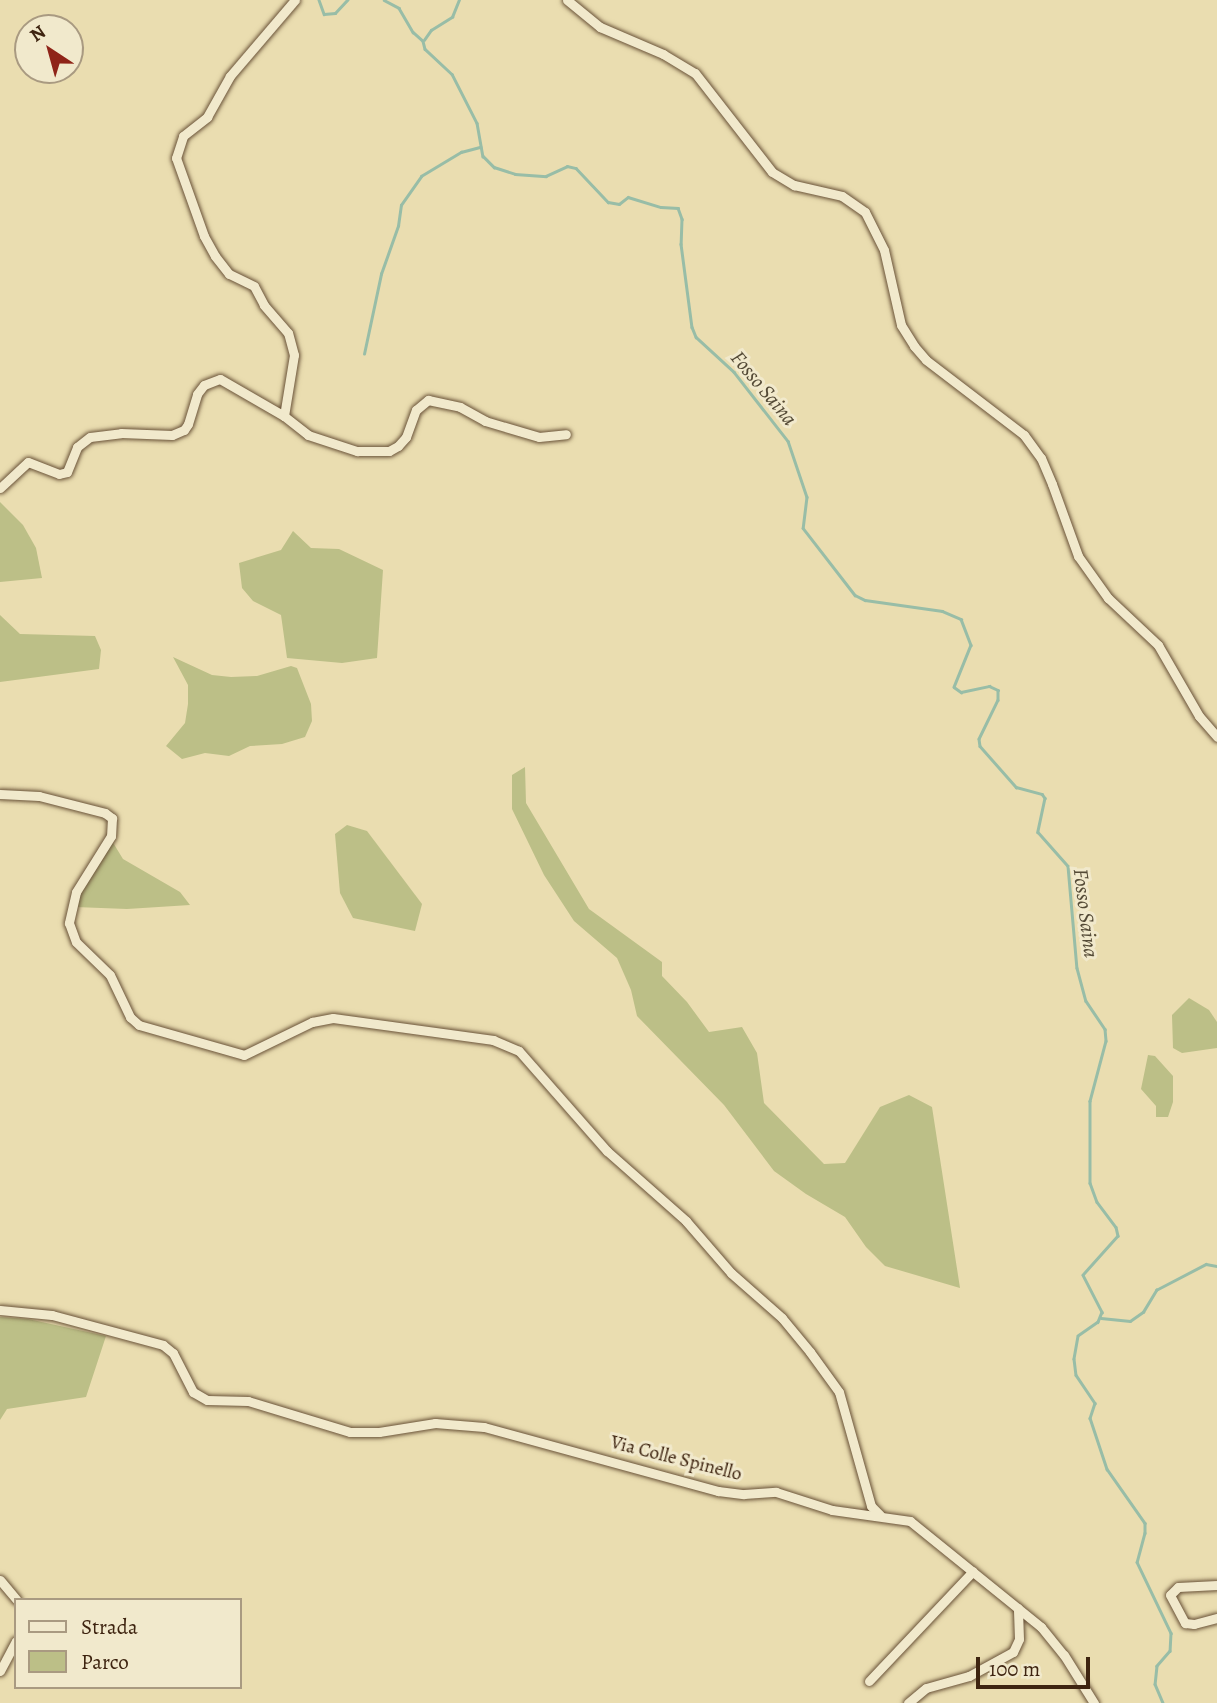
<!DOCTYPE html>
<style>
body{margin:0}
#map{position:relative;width:1217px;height:1703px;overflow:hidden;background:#eaddb0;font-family:Alegreya,serif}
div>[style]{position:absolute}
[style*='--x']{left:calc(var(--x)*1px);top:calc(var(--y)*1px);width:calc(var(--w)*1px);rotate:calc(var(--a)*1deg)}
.green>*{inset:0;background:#bcbf87}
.stream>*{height:2.5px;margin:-1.25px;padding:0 1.25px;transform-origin:1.25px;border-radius:1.25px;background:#98bda7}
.roads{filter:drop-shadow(0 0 2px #695238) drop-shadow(0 0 2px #695238)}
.minor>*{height:9px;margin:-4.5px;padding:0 4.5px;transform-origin:4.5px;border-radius:4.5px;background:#f1e9cc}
span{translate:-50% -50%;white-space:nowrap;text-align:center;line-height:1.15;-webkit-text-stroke:6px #f1e9cc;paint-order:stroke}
.street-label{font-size:19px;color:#3e2410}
.water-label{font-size:21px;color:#544a36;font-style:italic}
.legend{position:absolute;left:14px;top:1598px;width:228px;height:91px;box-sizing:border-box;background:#f1e9cc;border:2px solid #a99a81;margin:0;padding:9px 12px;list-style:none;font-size:21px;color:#3e2410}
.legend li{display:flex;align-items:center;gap:14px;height:35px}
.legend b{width:35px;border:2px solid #a99a81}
.north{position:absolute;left:14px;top:14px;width:70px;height:70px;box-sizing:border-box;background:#f1e9cc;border:2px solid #a99a81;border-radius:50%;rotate:324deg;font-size:19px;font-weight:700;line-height:28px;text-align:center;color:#3e2410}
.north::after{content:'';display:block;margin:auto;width:24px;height:32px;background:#8f2418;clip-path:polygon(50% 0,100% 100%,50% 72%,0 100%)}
.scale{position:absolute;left:976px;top:1657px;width:114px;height:32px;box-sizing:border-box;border:4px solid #3e2410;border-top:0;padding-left:9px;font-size:21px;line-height:24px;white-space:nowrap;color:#3e2410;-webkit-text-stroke:5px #f1e9cc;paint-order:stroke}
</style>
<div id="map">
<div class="green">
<div style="clip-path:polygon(0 502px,23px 525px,36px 548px,42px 578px,0 582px)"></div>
<div style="clip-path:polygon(293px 531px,311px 548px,339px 549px,383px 570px,377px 658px,342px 663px,287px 658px,281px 615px,253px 601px,242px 588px,239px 563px,281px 550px)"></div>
<div style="clip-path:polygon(0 615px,20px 634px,95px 636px,101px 650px,99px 669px,0 682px)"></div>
<div style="clip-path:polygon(173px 657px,212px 675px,231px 677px,257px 676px,291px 666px,297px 668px,311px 704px,312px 721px,305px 737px,282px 744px,250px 746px,229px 756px,205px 753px,182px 759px,166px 746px,185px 723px,188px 704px,188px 685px)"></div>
<div style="clip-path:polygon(525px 767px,526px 803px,589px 909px,662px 962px,662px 976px,687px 1002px,709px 1032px,742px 1027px,757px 1053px,764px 1103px,824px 1164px,845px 1163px,880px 1107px,909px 1095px,932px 1107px,960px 1288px,885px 1266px,866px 1247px,845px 1217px,806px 1194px,774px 1171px,724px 1105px,637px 1016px,631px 990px,617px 958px,574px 921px,544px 875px,512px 809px,512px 775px)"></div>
<div style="clip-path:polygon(347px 825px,367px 831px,422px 904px,415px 931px,353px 918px,340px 893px,335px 834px)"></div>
<div style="clip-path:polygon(112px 841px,123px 859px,180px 892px,190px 905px,127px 909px,75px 907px,85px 881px)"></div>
<div style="clip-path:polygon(1189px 998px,1209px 1010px,1217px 1022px,1217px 1048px,1182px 1053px,1173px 1048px,1172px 1015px)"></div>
<div style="clip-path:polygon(1148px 1055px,1155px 1056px,1173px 1076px,1173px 1102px,1168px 1117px,1156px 1117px,1156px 1106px,1141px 1089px)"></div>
<div style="clip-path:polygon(0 1317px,28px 1319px,106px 1336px,86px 1397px,7px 1409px,0 1420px)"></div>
</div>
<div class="stream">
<div style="--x:319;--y:0;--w:15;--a:70"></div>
<div style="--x:324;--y:14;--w:11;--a:-5"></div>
<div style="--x:335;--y:13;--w:18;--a:-47"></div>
<div style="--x:384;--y:0;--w:17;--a:28"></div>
<div style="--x:399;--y:8;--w:28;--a:60"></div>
<div style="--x:413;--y:32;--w:13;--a:42"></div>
<div style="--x:423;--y:41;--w:8;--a:76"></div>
<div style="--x:425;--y:49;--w:37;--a:43"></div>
<div style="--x:452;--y:74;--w:55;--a:63"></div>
<div style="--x:477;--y:123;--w:34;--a:80"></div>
<div style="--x:483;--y:156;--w:16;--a:45"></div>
<div style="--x:494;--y:167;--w:22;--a:18"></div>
<div style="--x:515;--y:174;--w:31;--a:4"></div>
<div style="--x:546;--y:176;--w:23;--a:-25"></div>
<div style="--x:567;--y:166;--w:9;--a:13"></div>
<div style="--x:576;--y:168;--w:47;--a:46.7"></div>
<div style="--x:608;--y:202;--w:11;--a:10"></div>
<div style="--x:619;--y:204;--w:11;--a:-38"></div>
<div style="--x:628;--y:197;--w:34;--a:17"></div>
<div style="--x:661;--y:207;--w:17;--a:3"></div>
<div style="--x:678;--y:208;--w:12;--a:70"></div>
<div style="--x:682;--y:219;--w:25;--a:92"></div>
<div style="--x:681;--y:244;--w:84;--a:82.5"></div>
<div style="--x:692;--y:327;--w:11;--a:68"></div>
<div style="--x:696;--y:337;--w:52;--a:42.6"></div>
<div style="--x:734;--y:372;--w:88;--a:52"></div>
<div style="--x:788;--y:441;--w:59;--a:71.3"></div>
<div style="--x:807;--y:497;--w:31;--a:97"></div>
<div style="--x:803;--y:528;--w:85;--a:52.2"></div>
<div style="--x:855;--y:595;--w:11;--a:27"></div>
<div style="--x:865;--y:600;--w:78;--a:8.1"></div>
<div style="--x:942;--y:611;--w:21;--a:23"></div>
<div style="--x:961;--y:619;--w:28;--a:69"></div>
<div style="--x:971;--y:645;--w:45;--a:112"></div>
<div style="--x:954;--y:687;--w:9;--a:36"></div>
<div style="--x:961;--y:692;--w:29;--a:-12"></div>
<div style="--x:989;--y:686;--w:10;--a:24"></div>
<div style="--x:998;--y:690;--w:10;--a:90"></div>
<div style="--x:998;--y:700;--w:43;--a:116"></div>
<div style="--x:979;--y:739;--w:7;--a:82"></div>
<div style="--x:980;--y:746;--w:55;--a:48.7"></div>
<div style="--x:1016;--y:787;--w:27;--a:15"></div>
<div style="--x:1042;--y:794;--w:5;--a:53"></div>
<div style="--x:1045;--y:798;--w:35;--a:102"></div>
<div style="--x:1038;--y:832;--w:45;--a:48.6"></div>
<div style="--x:1068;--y:866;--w:102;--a:85"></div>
<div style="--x:1077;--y:968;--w:34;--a:75"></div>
<div style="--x:1086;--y:1001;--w:34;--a:56"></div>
<div style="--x:1105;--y:1029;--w:12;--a:85"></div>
<div style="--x:1106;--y:1041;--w:62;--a:104.9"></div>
<div style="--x:1090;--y:1101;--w:82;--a:90"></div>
<div style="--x:1090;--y:1183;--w:20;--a:70"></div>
<div style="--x:1097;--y:1202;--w:31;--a:53"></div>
<div style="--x:1116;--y:1227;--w:9;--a:77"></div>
<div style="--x:1118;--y:1236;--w:52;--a:131.9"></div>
<div style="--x:1083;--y:1275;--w:42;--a:62.8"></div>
<div style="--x:1102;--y:1312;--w:11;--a:112"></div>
<div style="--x:1098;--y:1322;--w:24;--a:145"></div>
<div style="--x:1078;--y:1336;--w:23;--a:100"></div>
<div style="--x:1074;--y:1359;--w:16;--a:83"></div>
<div style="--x:1076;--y:1375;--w:34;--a:56"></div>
<div style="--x:1095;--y:1403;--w:16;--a:108"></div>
<div style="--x:1090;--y:1418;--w:54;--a:71.6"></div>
<div style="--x:1107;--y:1469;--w:66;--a:54.9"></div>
<div style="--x:1145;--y:1523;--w:10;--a:90"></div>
<div style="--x:1145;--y:1533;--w:30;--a:105"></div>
<div style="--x:1137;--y:1562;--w:79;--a:64.4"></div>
<div style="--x:1171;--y:1633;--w:18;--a:93"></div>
<div style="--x:1170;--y:1651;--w:20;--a:131"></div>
<div style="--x:1157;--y:1666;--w:18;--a:96"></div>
<div style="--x:1155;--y:1684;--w:21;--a:67"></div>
<div style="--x:424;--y:40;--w:12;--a:-55"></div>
<div style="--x:431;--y:30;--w:25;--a:-32"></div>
<div style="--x:452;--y:17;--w:18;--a:-68"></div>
<div style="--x:364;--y:354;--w:82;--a:-78"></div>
<div style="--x:381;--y:274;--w:51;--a:-70.5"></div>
<div style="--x:398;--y:226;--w:21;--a:-82"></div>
<div style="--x:401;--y:205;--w:35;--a:-55"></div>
<div style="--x:421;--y:176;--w:47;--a:-31"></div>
<div style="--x:461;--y:152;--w:20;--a:-15"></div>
<div style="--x:1101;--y:1318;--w:29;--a:6"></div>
<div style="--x:1130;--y:1321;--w:16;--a:-35"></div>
<div style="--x:1143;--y:1312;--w:26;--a:-59"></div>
<div style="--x:1156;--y:1290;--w:56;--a:-27.5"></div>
<div style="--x:1206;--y:1264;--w:11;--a:10"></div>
</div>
<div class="roads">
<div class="minor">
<div style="--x:567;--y:0;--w:43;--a:39.3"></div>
<div style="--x:600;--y:27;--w:69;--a:23.2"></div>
<div style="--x:663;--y:54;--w:37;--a:31"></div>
<div style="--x:695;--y:73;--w:125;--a:52.1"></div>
<div style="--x:772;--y:172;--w:26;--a:31"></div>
<div style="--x:794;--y:185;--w:49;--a:12.9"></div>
<div style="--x:842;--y:196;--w:28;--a:35"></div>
<div style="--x:865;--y:212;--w:42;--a:63.4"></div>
<div style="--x:884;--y:250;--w:77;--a:77.2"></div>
<div style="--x:901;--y:325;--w:25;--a:58"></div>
<div style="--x:914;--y:346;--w:18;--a:49"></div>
<div style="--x:926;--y:360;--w:123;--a:37.4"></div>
<div style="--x:1024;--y:435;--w:29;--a:54"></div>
<div style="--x:1041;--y:458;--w:28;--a:67"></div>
<div style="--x:1052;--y:484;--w:77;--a:70.1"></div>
<div style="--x:1078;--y:556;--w:52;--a:54.5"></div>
<div style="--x:1108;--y:598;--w:69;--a:43.2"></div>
<div style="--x:1158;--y:645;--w:82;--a:60"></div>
<div style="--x:1199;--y:716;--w:28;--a:49"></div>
<div style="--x:284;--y:416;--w:62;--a:-80.7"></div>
<div style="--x:294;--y:355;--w:23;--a:-105"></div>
<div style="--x:288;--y:333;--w:37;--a:-131"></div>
<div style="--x:264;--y:305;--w:21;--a:-118"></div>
<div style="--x:254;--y:286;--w:28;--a:-154"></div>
<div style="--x:229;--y:274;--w:23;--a:-128"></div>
<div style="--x:215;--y:256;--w:23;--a:-119"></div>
<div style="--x:204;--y:236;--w:83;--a:-109.7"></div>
<div style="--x:176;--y:158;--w:23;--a:-72"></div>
<div style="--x:183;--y:136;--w:31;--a:-38"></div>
<div style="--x:207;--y:117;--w:47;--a:-60.7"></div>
<div style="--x:230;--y:76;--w:100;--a:-49.5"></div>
<div style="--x:0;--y:488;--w:38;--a:-43"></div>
<div style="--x:28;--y:462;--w:33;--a:21"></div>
<div style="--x:59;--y:474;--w:8;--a:-14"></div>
<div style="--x:67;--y:472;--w:27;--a:-68"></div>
<div style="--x:77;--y:447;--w:16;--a:-38"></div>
<div style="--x:90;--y:437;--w:31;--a:-7"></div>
<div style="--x:121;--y:433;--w:51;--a:2.2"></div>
<div style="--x:172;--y:435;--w:13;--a:-23"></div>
<div style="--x:184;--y:430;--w:7;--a:-56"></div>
<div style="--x:188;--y:424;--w:31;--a:-73"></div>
<div style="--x:197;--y:394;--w:11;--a:-52"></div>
<div style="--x:204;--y:385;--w:17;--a:-21"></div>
<div style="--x:220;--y:379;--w:74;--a:30"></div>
<div style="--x:284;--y:416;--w:31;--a:38"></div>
<div style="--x:308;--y:435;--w:52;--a:18.1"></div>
<div style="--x:357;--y:451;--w:32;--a:0"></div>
<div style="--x:389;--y:451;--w:10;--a:-29"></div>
<div style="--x:398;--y:446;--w:12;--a:-48"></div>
<div style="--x:406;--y:437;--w:29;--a:-70"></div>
<div style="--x:416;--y:410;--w:16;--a:-40"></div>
<div style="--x:428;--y:400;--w:33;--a:12"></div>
<div style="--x:460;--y:407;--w:29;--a:29"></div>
<div style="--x:485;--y:421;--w:56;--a:16.5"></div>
<div style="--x:539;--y:437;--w:27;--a:-6"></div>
<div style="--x:0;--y:794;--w:39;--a:3"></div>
<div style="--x:39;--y:796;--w:68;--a:14.4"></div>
<div style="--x:105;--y:813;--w:9;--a:36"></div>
<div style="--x:112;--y:818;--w:18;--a:93"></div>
<div style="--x:111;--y:836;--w:66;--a:122"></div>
<div style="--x:76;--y:892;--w:32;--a:103"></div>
<div style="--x:69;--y:923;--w:20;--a:70"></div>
<div style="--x:76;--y:942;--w:47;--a:44.1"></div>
<div style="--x:110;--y:975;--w:47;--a:64.5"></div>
<div style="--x:130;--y:1017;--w:12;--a:42"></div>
<div style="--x:139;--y:1025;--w:109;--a:15.9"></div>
<div style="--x:244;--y:1055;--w:76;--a:-25.9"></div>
<div style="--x:312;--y:1022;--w:21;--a:-11"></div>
<div style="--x:333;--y:1018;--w:162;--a:7.8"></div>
<div style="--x:493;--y:1040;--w:28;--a:23"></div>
<div style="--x:519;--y:1051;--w:133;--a:48.7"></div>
<div style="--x:607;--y:1151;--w:106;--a:41.5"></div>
<div style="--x:686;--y:1221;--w:69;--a:49.1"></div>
<div style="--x:731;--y:1273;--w:68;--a:41.4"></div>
<div style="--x:782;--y:1318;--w:44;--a:50.5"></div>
<div style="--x:810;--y:1352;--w:49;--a:54.1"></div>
<div style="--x:839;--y:1392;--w:118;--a:74.3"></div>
<div style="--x:871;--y:1506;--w:13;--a:45"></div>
<div style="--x:0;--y:1310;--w:52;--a:5.5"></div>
<div style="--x:52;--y:1315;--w:115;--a:15.1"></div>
<div style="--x:163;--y:1345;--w:13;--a:39"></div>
<div style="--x:173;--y:1353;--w:44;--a:62.9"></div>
<div style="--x:193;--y:1392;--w:16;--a:30"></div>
<div style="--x:207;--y:1400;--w:41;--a:1.4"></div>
<div style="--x:248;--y:1401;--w:107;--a:16.9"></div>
<div style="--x:350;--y:1432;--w:29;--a:0"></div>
<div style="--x:379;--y:1432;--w:57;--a:-9.1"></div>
<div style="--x:435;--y:1423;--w:49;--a:4.7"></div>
<div style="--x:484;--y:1427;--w:243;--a:15.3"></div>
<div style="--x:718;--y:1491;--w:26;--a:7"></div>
<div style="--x:744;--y:1494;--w:32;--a:-4"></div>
<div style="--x:776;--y:1492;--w:59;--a:17.8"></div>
<div style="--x:832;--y:1510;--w:79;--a:8"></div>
<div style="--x:910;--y:1521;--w:169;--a:39"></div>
<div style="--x:1041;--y:1627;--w:36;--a:51"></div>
<div style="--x:1064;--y:1655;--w:57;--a:58"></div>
<div style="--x:0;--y:1580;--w:26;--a:50"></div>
<div style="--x:1217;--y:1585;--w:39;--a:177"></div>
<div style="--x:1178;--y:1587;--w:11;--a:135"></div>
<div style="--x:1170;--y:1595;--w:32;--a:62"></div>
<div style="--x:1185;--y:1623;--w:9;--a:6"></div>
<div style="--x:1194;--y:1624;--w:24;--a:-15"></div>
<div style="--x:0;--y:1671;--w:34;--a:-62"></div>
<div style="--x:869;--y:1681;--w:151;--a:-46.6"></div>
<div style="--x:908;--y:1703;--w:23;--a:-40"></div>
<div style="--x:926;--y:1688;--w:45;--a:-15.6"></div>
<div style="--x:969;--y:1676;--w:50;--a:-28.6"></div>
<div style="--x:1013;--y:1652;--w:14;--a:-65"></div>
<div style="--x:1019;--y:1639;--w:31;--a:-92"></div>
</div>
</div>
<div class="street-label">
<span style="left:676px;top:1459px;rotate:14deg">Via Colle Spinello</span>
</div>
<div class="water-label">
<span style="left:764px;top:388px;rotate:50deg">Fosso Saina</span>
<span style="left:1086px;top:913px;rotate:83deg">Fosso Saina</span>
</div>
<ul class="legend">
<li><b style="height:9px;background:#f1e9cc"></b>Strada</li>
<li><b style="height:19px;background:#bcbf87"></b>Parco</li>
</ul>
<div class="north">N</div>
<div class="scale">100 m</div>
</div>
